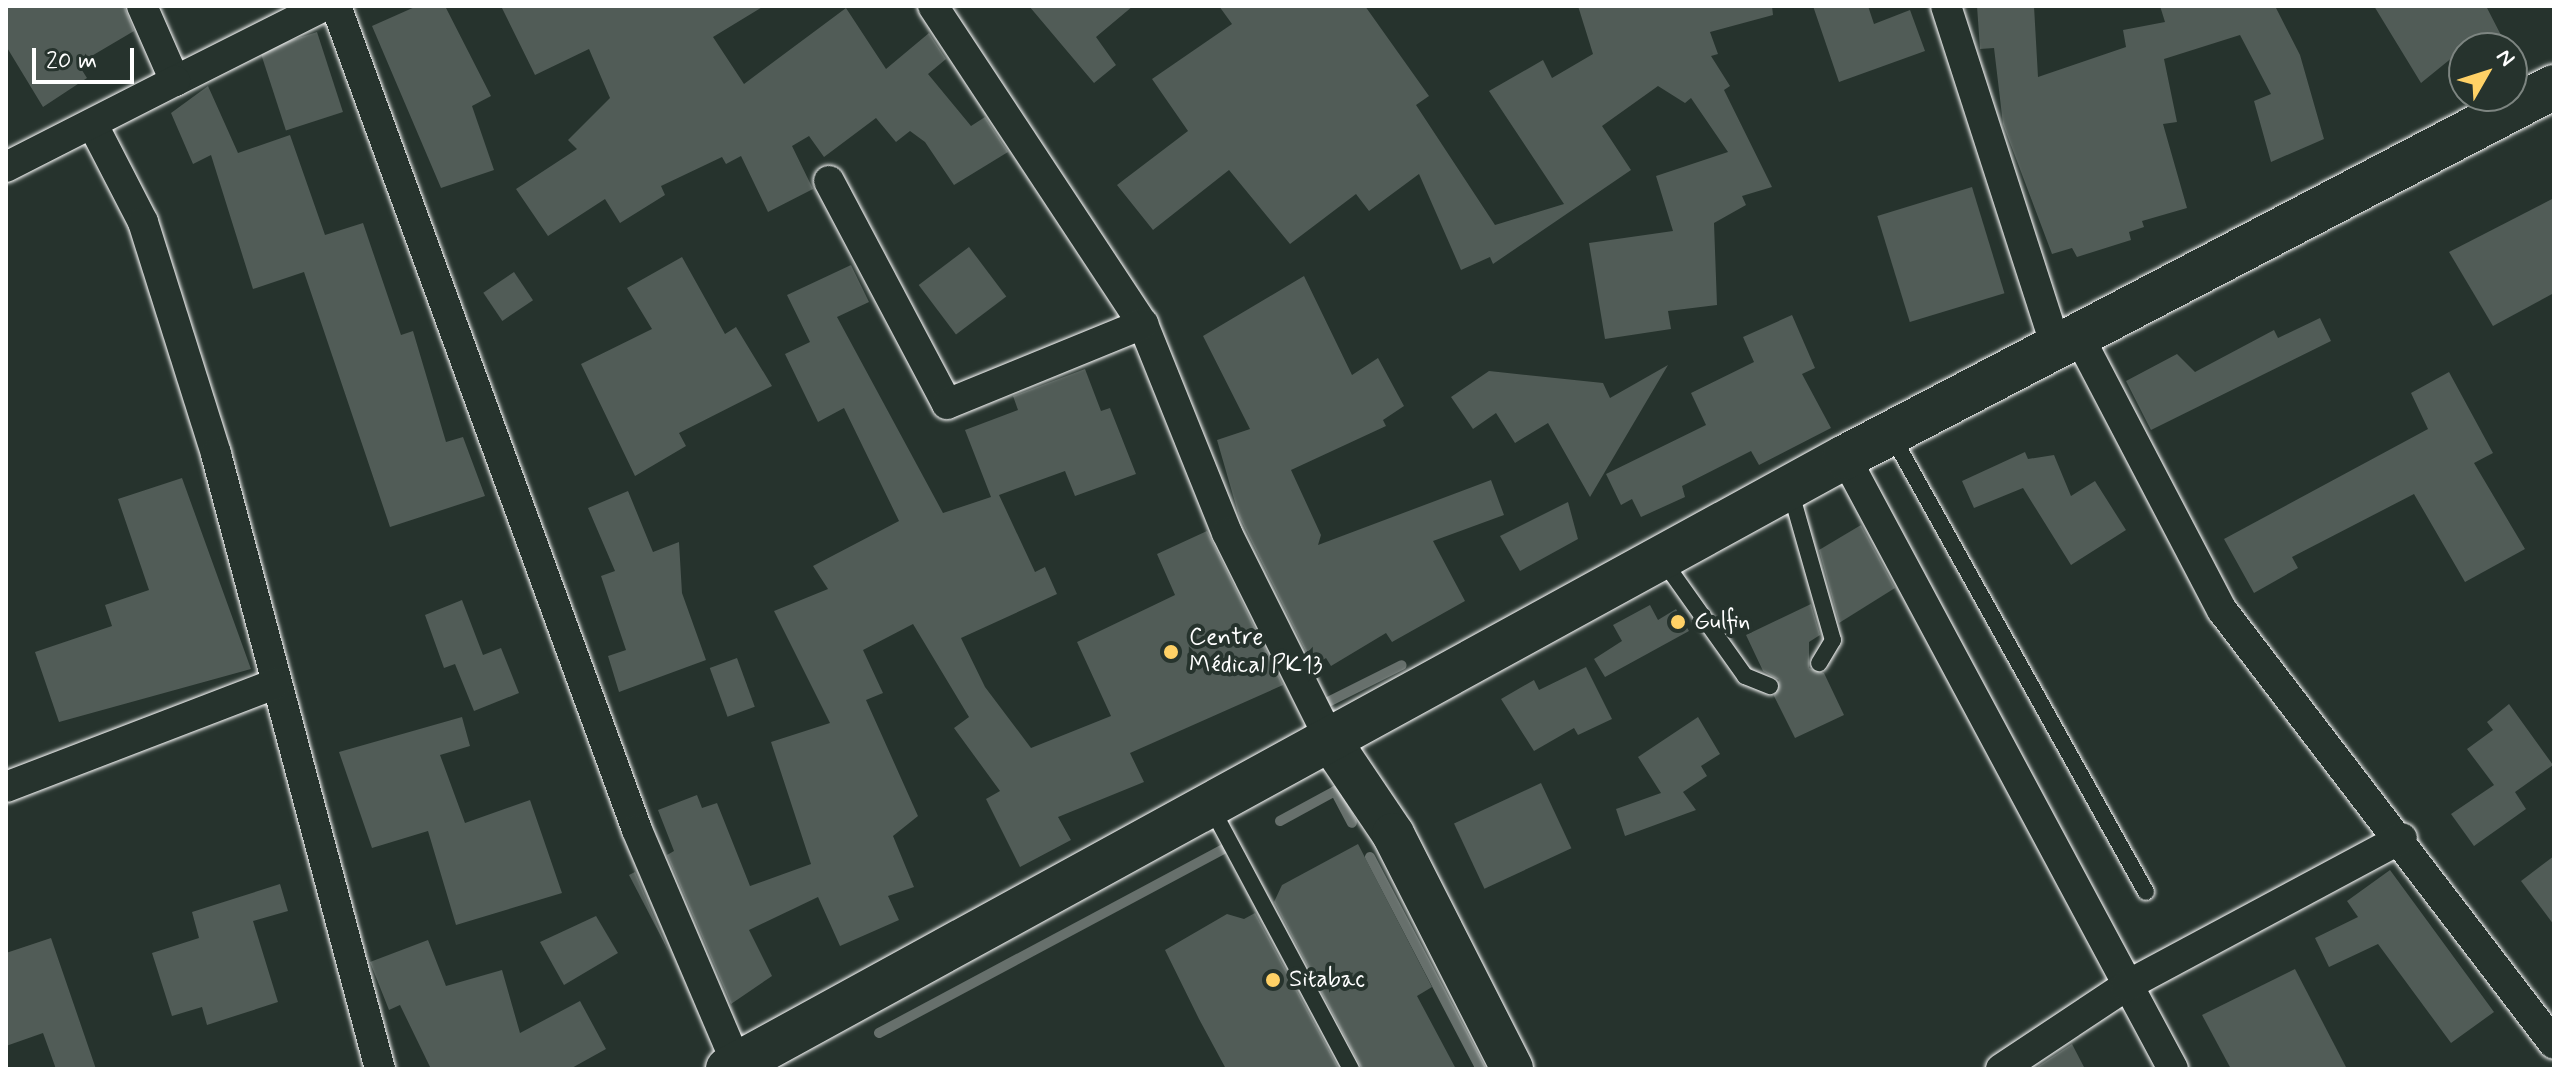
<!DOCTYPE html>
<meta charset="utf-8">
<style>
body{margin:0}
#map{position:relative;width:2560px;height:1075px;overflow:hidden;background:#26332d;font-family:Mynerve,sans-serif}
div>[style]{position:absolute}
[style*='--x']{left:calc(var(--x)*1px);top:calc(var(--y)*1px);width:calc(var(--w)*1px);rotate:calc(var(--a)*1deg)}
.stream>*{height:10px;margin:-5px;padding:0 5px;transform-origin:5px;border-radius:5px;background:#67706c}
.building>*{inset:0;background:#515c57;transform-origin:0 0}
.roads{filter:drop-shadow(0 0 2px #fff) drop-shadow(0 0 2px #fff)}
.lane>*{height:16px;margin:-8px;padding:0 8px;transform-origin:8px;border-radius:8px;background:#26332d}
.street>*{height:30px;margin:-15px;padding:0 15px;transform-origin:15px;border-radius:15px;background:#26332d}
.secondary>*{height:42px;margin:-21px;padding:0 21px;transform-origin:21px;border-radius:21px;background:#26332d}
.primary>*{height:44px;margin:-22px;padding:0 22px;transform-origin:22px;border-radius:22px;background:#26332d}
.dots>*{width:22px;height:22px;translate:-50% -50%;box-sizing:border-box;border:4px solid #26332d;border-radius:50%}
span{translate:-50% -50%;white-space:nowrap;text-align:center;line-height:1.15;-webkit-text-stroke:8px #26332d;paint-order:stroke}
.poi-label{font-size:24px;color:#fff}
.left{translate:0 -50%;text-align:left}
.frame{position:absolute;inset:0;border:8px solid #fff;pointer-events:none}
.north{position:absolute;left:2448px;top:32px;width:80px;height:80px;box-sizing:border-box;background:#26332d;border:2px solid #7d8581;border-radius:50%;rotate:51deg;font-size:22px;font-weight:700;line-height:32px;text-align:center;color:#fff}
.north::after{content:'';display:block;margin:auto;width:28px;height:36px;background:#ffd166;clip-path:polygon(50% 0,100% 100%,50% 72%,0 100%)}
.scale{position:absolute;left:32px;top:48px;width:102px;height:36px;box-sizing:border-box;border:4px solid #fff;border-top:0;padding-left:10px;font-size:24px;line-height:28px;white-space:nowrap;color:#fff;-webkit-text-stroke:6px #26332d;paint-order:stroke}
</style>
<div id="map">
<div class="stream">
<div style="--x:1322;--y:705;--w:89;--a:-26.6"></div>
<div style="--x:1280;--y:821;--w:63;--a:-28.6"></div>
<div style="--x:1335;--y:791;--w:36;--a:62"></div>
<div style="--x:1370;--y:857;--w:239;--a:62.4"></div>
<div style="--x:879;--y:1033;--w:393;--a:-28.1"></div>
</div>
<div class="building">
<div style="clip-path:polygon(6px 6px,124px 6px,134px 31px,78px 64px,87px 78px,43px 107px,6px 46px)"></div>
<div style="clip-path:polygon(417px 6px,445px 6px,491px 96px,472px 106px,494px 170px,441px 188px,372px 26px)"></div>
<div style="clip-path:polygon(501px 6px,764px 6px,713px 37px,744px 84px,846px 8px,886px 69px,929px 33px,946px 59px,928px 74px,971px 126px,985px 117px,1008px 152px,954px 185px,925px 142px,910px 131px,896px 142px,876px 118px,824px 157px,809px 136px,792px 146px,813px 189px,768px 212px,741px 156px,726px 164px,722px 157px,661px 186px,665px 195px,620px 223px,605px 199px,548px 236px,516px 189px,577px 149px,568px 140px,610px 98px,589px 49px,535px 75px)"></div>
<div style="clip-path:polygon(1029px 6px,1133px 6px,1096px 37px,1116px 65px,1094px 83px)"></div>
<div style="clip-path:polygon(1219px 6px,1365px 6px,1429px 96px,1416px 105px,1495px 225px,1564px 204px,1489px 91px,1543px 60px,1552px 78px,1593px 54px,1578px 6px,1772px 6px,1773px 15px,1710px 32px,1718px 54px,1711px 56px,1730px 86px,1724px 90px,1772px 187px,1742px 196px,1746px 205px,1714px 223px,1717px 305px,1668px 311px,1671px 329px,1605px 339px,1589px 243px,1673px 231px,1656px 176px,1728px 152px,1691px 98px,1685px 103px,1658px 86px,1602px 126px,1631px 170px,1493px 264px,1490px 257px,1461px 270px,1419px 174px,1369px 211px,1356px 194px,1290px 244px,1229px 170px,1153px 230px,1117px 185px,1188px 131px,1152px 79px,1232px 24px)"></div>
<div style="clip-path:polygon(1813px 6px,1868px 6px,1874px 24px,1910px 10px,1925px 51px,1839px 82px)"></div>
<div style="clip-path:polygon(1977px 6px,2034px 6px,2038px 77px,2126px 47px,2123px 30px,2165px 22px,2160px 6px,2275px 6px,2300px 55px,2324px 139px,2271px 162px,2254px 101px,2271px 94px,2240px 35px,2164px 59px,2177px 122px,2163px 124px,2187px 208px,2142px 221px,2144px 227px,2129px 232px,2131px 240px,2077px 257px,2072px 248px,2052px 254px,2003px 124px,1994px 48px,1980px 49px)"></div>
<div style="clip-path:polygon(2374px 6px,2486px 6px,2503px 39px,2464px 48px,2421px 83px)"></div>
<div style="left:317px;top:32px;width:84px;height:60px;rotate:72deg"></div>
<div style="clip-path:polygon(208px 86px,238px 153px,290px 135px,325px 235px,363px 223px,401px 335px,413px 331px,446px 442px,463px 437px,485px 496px,390px 527px,304px 272px,253px 289px,211px 155px,193px 164px,171px 113px)"></div>
<div style="left:1972px;top:187px;width:111px;height:99px;rotate:73deg"></div>
<div style="clip-path:polygon(2554px 198px,2554px 293px,2493px 326px,2449px 252px)"></div>
<div style="left:969px;top:247px;width:62px;height:63px;rotate:53deg"></div>
<div style="clip-path:polygon(682px 257px,725px 334px,736px 327px,772px 386px,679px 433px,686px 446px,635px 476px,581px 364px,652px 329px,627px 288px)"></div>
<div style="clip-path:polygon(851px 265px,869px 302px,837px 317px,943px 513px,991px 497px,965px 430px,1018px 410px,1013px 396px,1085px 369px,1101px 411px,1110px 408px,1136px 474px,1075px 496px,1065px 471px,999px 495px,1035px 572px,1045px 567px,1057px 594px,961px 638px,985px 687px,1031px 748px,1111px 716px,1077px 642px,1175px 595px,1157px 554px,1207px 531px,1283px 685px,1130px 753px,1144px 782px,1058px 817px,1071px 840px,1020px 867px,986px 799px,1000px 791px,954px 728px,969px 717px,913px 624px,863px 650px,883px 693px,866px 700px,918px 816px,893px 836px,914px 887px,888px 896px,899px 920px,840px 946px,818px 897px,749px 930px,772px 976px,731px 1004px,667px 855px,674px 851px,658px 810px,697px 795px,702px 808px,717px 803px,750px 886px,811px 864px,771px 742px,830px 723px,774px 611px,828px 589px,813px 566px,899px 521px,844px 408px,818px 422px,785px 354px,810px 342px,787px 295px)"></div>
<div style="left:514px;top:272px;width:34px;height:37px;rotate:56deg"></div>
<div style="clip-path:polygon(1304px 276px,1352px 375px,1378px 358px,1404px 406px,1383px 420px,1386px 426px,1291px 470px,1321px 535px,1318px 545px,1491px 480px,1504px 515px,1433px 541px,1465px 601px,1392px 642px,1386px 633px,1331px 666px,1326px 658px,1313px 666px,1239px 516px,1217px 440px,1250px 429px,1203px 336px)"></div>
<div style="clip-path:polygon(1792px 315px,1815px 368px,1802px 374px,1831px 428px,1759px 465px,1751px 451px,1682px 486px,1685px 497px,1641px 517px,1632px 499px,1621px 505px,1606px 474px,1706px 425px,1691px 393px,1754px 362px,1743px 337px)"></div>
<div style="clip-path:polygon(2320px 318px,2331px 341px,2151px 430px,2126px 381px,2177px 354px,2195px 372px,2274px 330px,2278px 338px)"></div>
<div style="clip-path:polygon(1668px 365px,1590px 497px,1548px 423px,1515px 443px,1496px 413px,1473px 429px,1451px 397px,1489px 371px,1603px 383px,1610px 398px)"></div>
<div style="clip-path:polygon(2449px 372px,2493px 453px,2474px 463px,2525px 549px,2465px 582px,2414px 494px,2292px 557px,2298px 568px,2254px 593px,2224px 539px,2428px 429px,2411px 393px)"></div>
<div style="clip-path:polygon(2025px 452px,2028px 459px,2054px 455px,2071px 496px,2095px 481px,2126px 530px,2071px 565px,2023px 488px,1974px 508px,1962px 481px)"></div>
<div style="clip-path:polygon(182px 478px,251px 669px,59px 722px,35px 652px,112px 626px,105px 605px,149px 590px,118px 499px)"></div>
<div style="clip-path:polygon(628px 491px,653px 552px,679px 542px,682px 593px,706px 660px,619px 692px,608px 656px,626px 650px,601px 576px,615px 571px,588px 508px)"></div>
<div style="clip-path:polygon(1568px 502px,1578px 539px,1520px 571px,1500px 536px)"></div>
<div style="clip-path:polygon(1861px 525px,1895px 588px,1839px 623px,1819px 550px)"></div>
<div style="clip-path:polygon(462px 600px,483px 655px,501px 648px,519px 693px,474px 711px,455px 664px,444px 668px,425px 615px)"></div>
<div style="clip-path:polygon(1811px 604px,1820px 635px,1809px 642px,1809px 668px,1824px 673px,1844px 715px,1795px 738px,1774px 696px,1779px 680px,1763px 671px,1746px 635px)"></div>
<div style="clip-path:polygon(1650px 605px,1658px 620px,1676px 609px,1689px 631px,1605px 677px,1594px 659px,1622px 641px,1613px 625px)"></div>
<div style="left:737px;top:658px;width:52px;height:29px;rotate:70deg"></div>
<div style="clip-path:polygon(1586px 667px,1612px 719px,1578px 735px,1574px 728px,1534px 751px,1501px 699px,1534px 680px,1539px 690px)"></div>
<div style="clip-path:polygon(2509px 704px,2553px 765px,2515px 792px,2526px 809px,2474px 846px,2451px 814px,2494px 785px,2467px 749px,2493px 730px,2487px 722px)"></div>
<div style="clip-path:polygon(462px 717px,470px 746px,440px 755px,465px 823px,530px 800px,562px 893px,456px 925px,428px 831px,372px 848px,339px 752px)"></div>
<div style="clip-path:polygon(1698px 717px,1720px 754px,1701px 766px,1707px 776px,1683px 792px,1696px 810px,1625px 836px,1616px 809px,1661px 793px,1638px 757px)"></div>
<div style="left:1541px;top:783px;width:72px;height:96px;rotate:65deg"></div>
<div style="clip-path:polygon(1358px 844px,1432px 987px,1417px 996px,1456px 1069px,1362px 1069px,1274px 902px,1282px 885px)"></div>
<div style="clip-path:polygon(2554px 856px,2554px 925px,2521px 881px)"></div>
<div style="clip-path:polygon(2390px 870px,2494px 1012px,2451px 1043px,2378px 944px,2329px 967px,2315px 938px,2358px 917px,2347px 901px)"></div>
<div style="clip-path:polygon(635px 872px,669px 952px,629px 875px)"></div>
<div style="clip-path:polygon(280px 884px,288px 911px,253px 921px,278px 1002px,207px 1025px,202px 1007px,172px 1016px,152px 953px,199px 938px,192px 912px)"></div>
<div style="clip-path:polygon(1255px 913px,1339px 1069px,1226px 1069px,1199px 1019px,1165px 950px,1227px 914px,1244px 919px)"></div>
<div style="clip-path:polygon(596px 916px,618px 953px,564px 985px,540px 942px)"></div>
<div style="clip-path:polygon(51px 938px,96px 1069px,56px 1069px,43px 1033px,6px 1046px,6px 953px)"></div>
<div style="clip-path:polygon(428px 940px,446px 986px,502px 970px,520px 1033px,580px 1001px,606px 1049px,570px 1069px,431px 1069px,400px 1005px,389px 1010px,370px 962px)"></div>
<div style="clip-path:polygon(2295px 969px,2347px 1069px,2231px 1069px,2202px 1015px)"></div>
<div style="clip-path:polygon(2072px 1044px,2085px 1069px,2034px 1069px)"></div>
</div>
<div class="roads">
<div class="lane">
<div style="--x:1891;--y:434;--w:524;--a:60.89"></div>
<div style="--x:1791;--y:493;--w:153;--a:74.1"></div>
<div style="--x:1833;--y:640;--w:27;--a:121"></div>
<div style="--x:1664;--y:562;--w:140;--a:54.6"></div>
<div style="--x:1745;--y:676;--w:27;--a:22"></div>
<div style="--x:1211;--y:807;--w:297;--a:61.9"></div>
</div>
<div class="street">
<div style="--x:142;--y:6;--w:82;--a:66.3"></div>
<div style="--x:175;--y:81;--w:167;--a:-26.7"></div>
<div style="--x:336;--y:6;--w:877;--a:69.93"></div>
<div style="--x:637;--y:830;--w:254;--a:66.9"></div>
<div style="--x:933;--y:6;--w:381;--a:56.6"></div>
<div style="--x:1143;--y:324;--w:225;--a:68.1"></div>
<div style="--x:1227;--y:533;--w:233;--a:63.5"></div>
<div style="--x:1946;--y:6;--w:355;--a:72.1"></div>
<div style="--x:94;--y:127;--w:107;--a:62.7"></div>
<div style="--x:143;--y:222;--w:243;--a:72.5"></div>
<div style="--x:216;--y:454;--w:636;--a:75.07"></div>
<div style="--x:6;--y:167;--w:190;--a:-27"></div>
<div style="--x:829;--y:181;--w:252;--a:62.1"></div>
<div style="--x:947;--y:404;--w:212;--a:-22.2"></div>
<div style="--x:2077;--y:333;--w:313;--a:62.4"></div>
<div style="--x:2222;--y:610;--w:546;--a:52.58"></div>
<div style="--x:1845;--y:457;--w:694;--a:61.81"></div>
<div style="--x:6;--y:787;--w:288;--a:-21"></div>
<div style="--x:2001;--y:1069;--w:150;--a:-33.6"></div>
<div style="--x:2126;--y:986;--w:313;--a:-28.2"></div>
</div>
<div class="secondary">
<div style="--x:1331;--y:742;--w:111;--a:56"></div>
<div style="--x:1393;--y:834;--w:263;--a:63.1"></div>
</div>
<div class="primary">
<div style="--x:728;--y:1069;--w:1274;--a:-28.72"></div>
<div style="--x:1845;--y:457;--w:800;--a:-27.56"></div>
</div>
</div>
<div class="dots">
<div style="left:1678px;top:622px;background:#ffd166"></div>
<div style="left:1171px;top:652px;background:#ffd166"></div>
<div style="left:1273px;top:980px;background:#ffd166"></div>
</div>
<div class="poi-label">
<span class="left" style="left:1694px;top:622px">Gulfin</span>
<span class="left" style="left:1189px;top:652px">Centre<br>Médical PK13</span>
<span class="left" style="left:1289px;top:980px">Sitabac</span>
</div>
<div class="frame"></div>
<div class="north">N</div>
<div class="scale">20 m</div>
</div>
